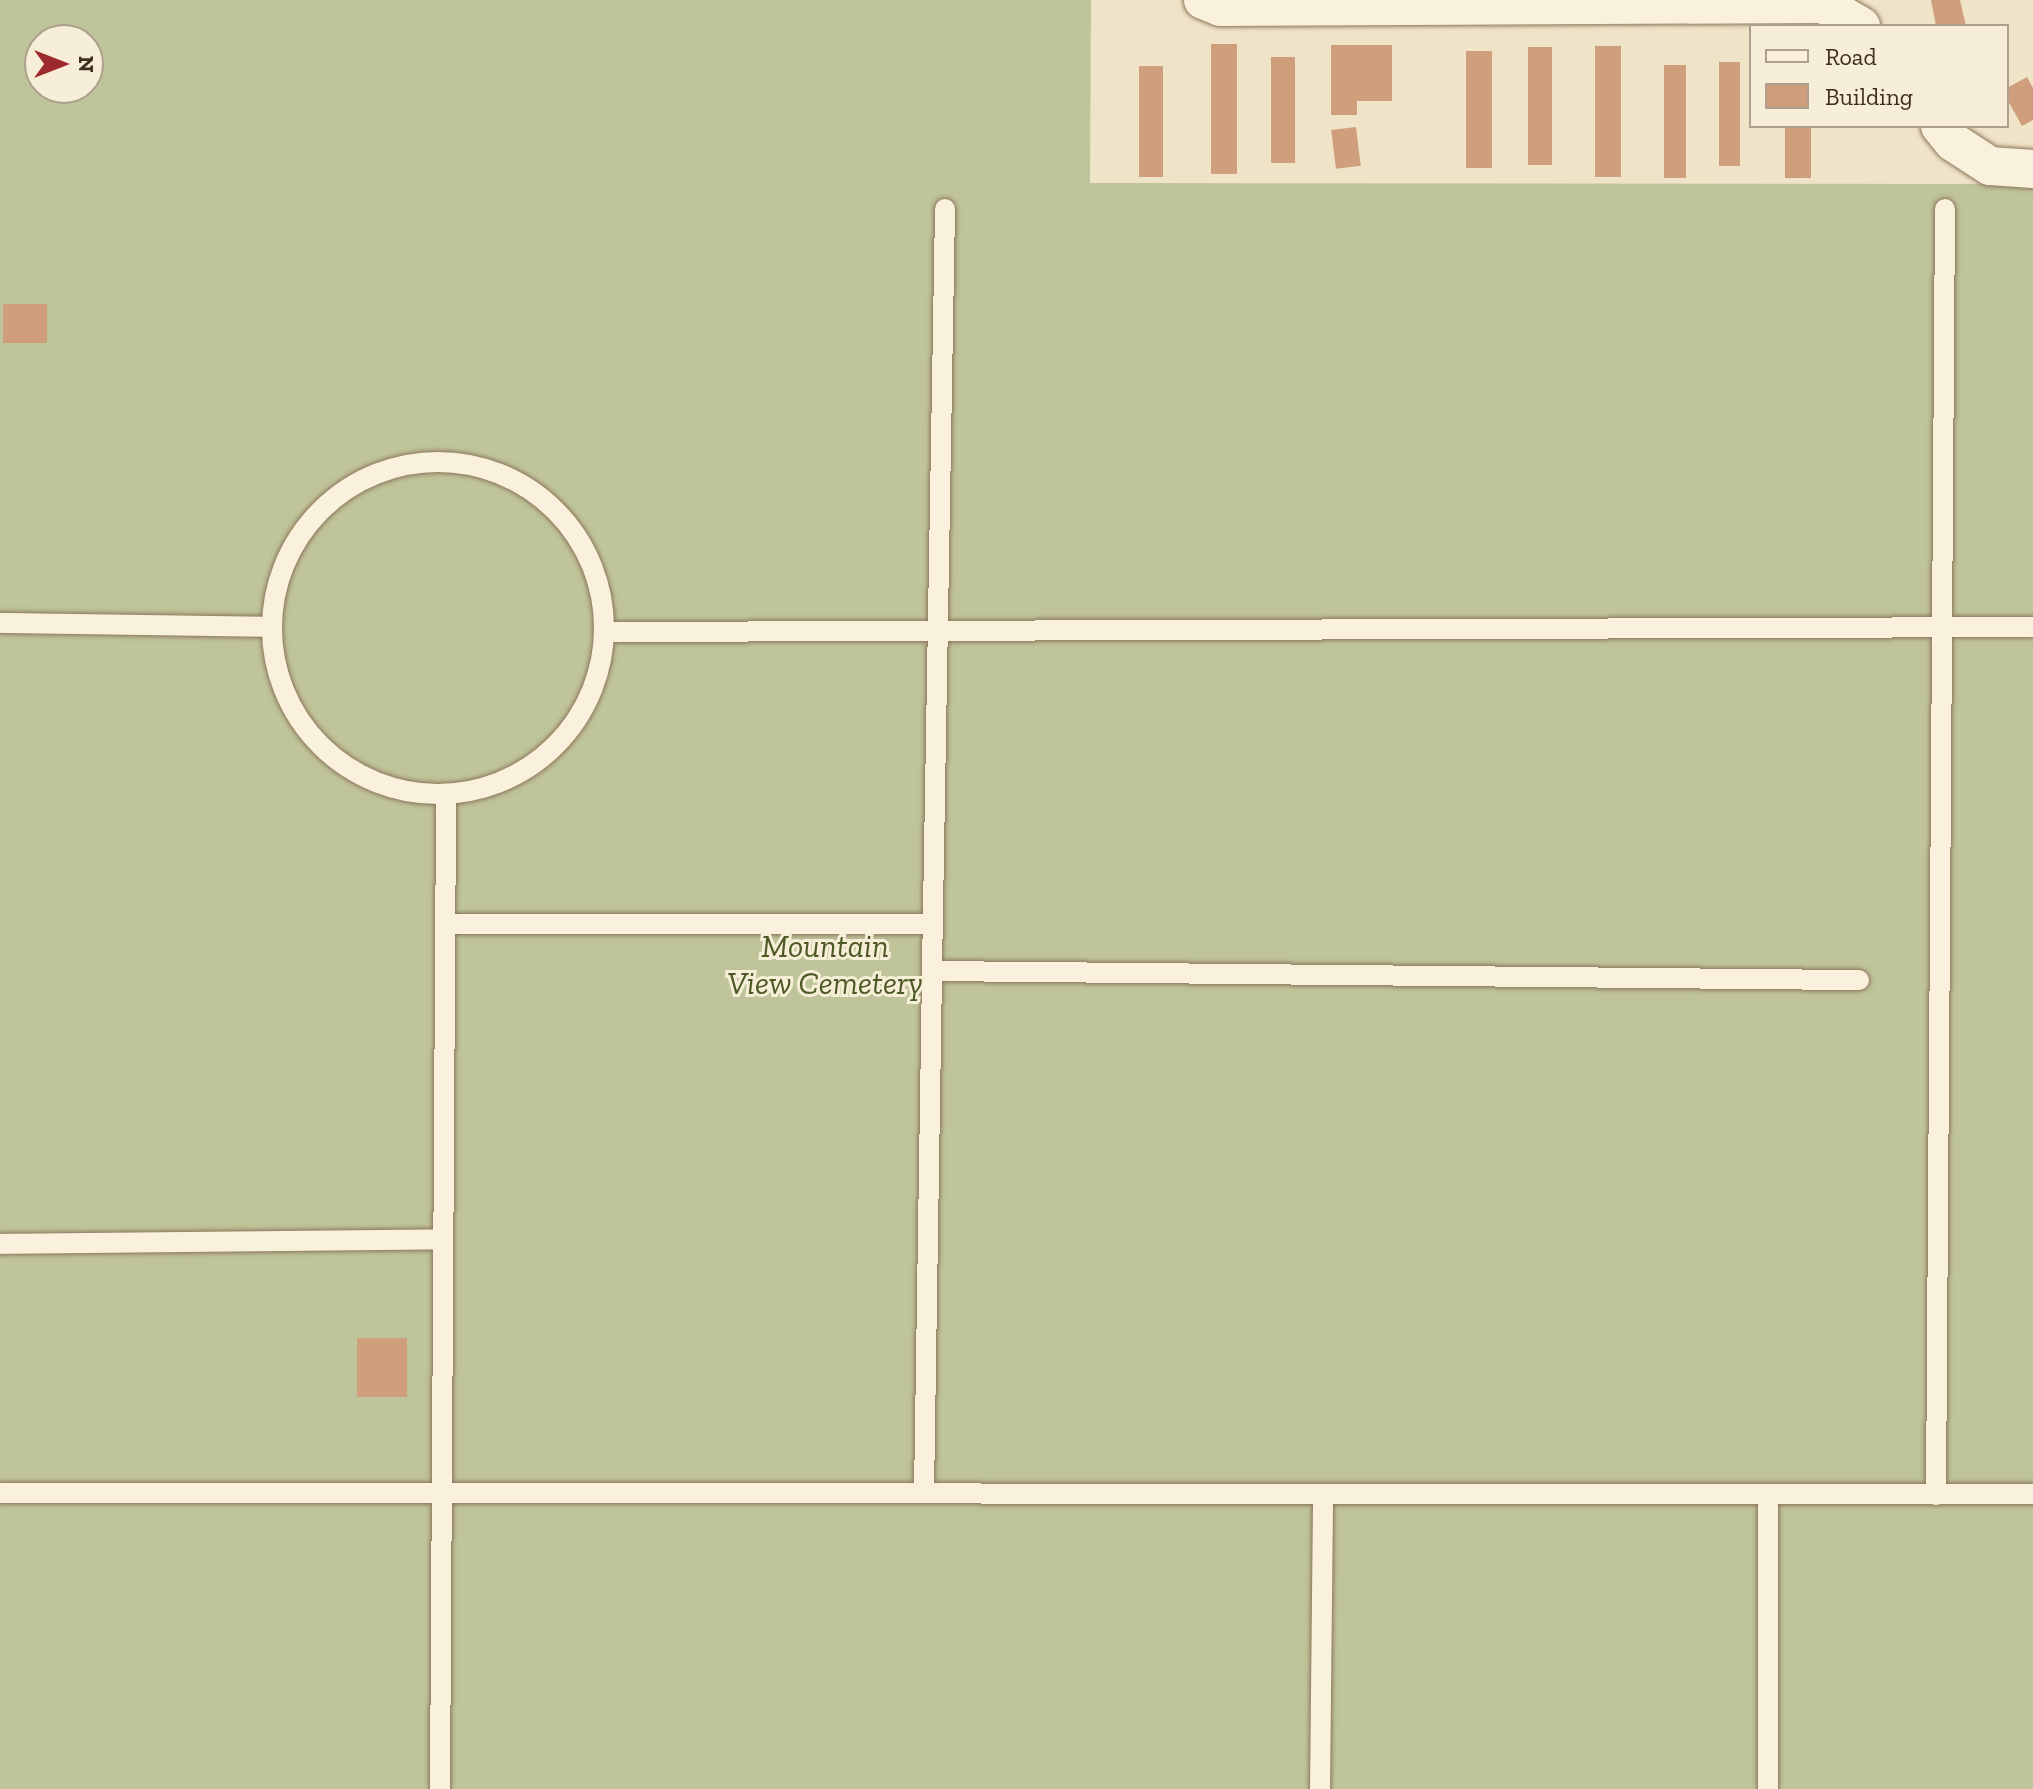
<!DOCTYPE html>
<style>
body{margin:0}
#map{position:relative;width:2033px;height:1789px;overflow:hidden;background:#f0e4c8;font-family:"Zilla Slab",serif}
div>[style]{position:absolute}
[style*='--x']{left:calc(var(--x)*1px);top:calc(var(--y)*1px);width:calc(var(--w)*1px);rotate:calc(var(--a)*1deg)}
.cemetery>*{inset:0;background:#bfc49a}
.building>*{inset:0;background:#cf9f7d;transform-origin:0 0}
.roads{filter:drop-shadow(0 0 2px #8d765c) drop-shadow(0 0 2px #8d765c)}
.service>*{height:20px;margin:-10px;padding:0 10px;transform-origin:10px;border-radius:10px;background:#faf1dc}
.service>.ring{margin:-10px;padding:0;box-sizing:content-box;background:none;border:20px solid #faf1dc;border-radius:50%}
.minor>*{height:38px;margin:-19px;padding:0 19px;transform-origin:19px;border-radius:19px;background:#faf1dc}
span{translate:-50% -50%;white-space:nowrap;text-align:center;line-height:1.15;-webkit-text-stroke:6px #f7eed8;paint-order:stroke}
.park-label{font-size:32px;color:#4d5a26;font-style:italic}
.legend{position:absolute;left:1749px;top:24px;width:260px;height:104px;box-sizing:border-box;background:#f7eed8;border:2px solid #ada18e;margin:0;padding:10px 14px;list-style:none;font-size:24px;color:#3d2e20}
.legend li{display:flex;align-items:center;gap:16px;height:40px}
.legend b{width:40px;border:2px solid #ada18e}
.north{position:absolute;left:24px;top:24px;width:80px;height:80px;box-sizing:border-box;background:#f7eed8;border:2px solid #ada18e;border-radius:50%;rotate:90deg;font-size:22px;font-weight:700;line-height:32px;text-align:center;color:#3d2e20}
.north::after{content:'';display:block;margin:auto;width:28px;height:36px;background:#9e2a2b;clip-path:polygon(50% 0,100% 100%,50% 72%,0 100%)}
</style>
<div id="map">
<div class="cemetery">
<div style="clip-path:polygon(evenodd,0 0,1091px 0,1090px 183px,2033px 184px,2033px 1789px,0 1789px,0 0,40px 40px,88px 40px,88px 88px,40px 88px,40px 40px)"></div>
</div>
<div class="building">
<div style="clip-path:polygon(1931px 0,1960px 0,1966px 26px,1936px 26px)"></div>
<div style="left:1211px;top:44px;width:26px;height:130px"></div>
<div style="clip-path:polygon(1331px 45px,1392px 45px,1392px 101px,1357px 101px,1357px 115px,1331px 115px)"></div>
<div style="left:1595px;top:46px;width:26px;height:131px"></div>
<div style="left:1528px;top:47px;width:24px;height:118px"></div>
<div style="left:1466px;top:51px;width:26px;height:117px"></div>
<div style="left:1271px;top:57px;width:24px;height:106px"></div>
<div style="left:1719px;top:62px;width:21px;height:104px"></div>
<div style="left:1664px;top:65px;width:22px;height:113px"></div>
<div style="left:1139px;top:66px;width:24px;height:111px"></div>
<div style="clip-path:polygon(2027px 77px,2033px 88px,2033px 120px,2022px 126px,2007px 99px,2007px 88px)"></div>
<div style="left:1785px;top:126px;width:26px;height:52px"></div>
<div style="left:1356px;top:127px;width:39px;height:25px;rotate:83deg"></div>
<div style="left:3px;top:304px;width:44px;height:39px"></div>
<div style="left:357px;top:1338px;width:50px;height:59px"></div>
</div>
<div class="roads">
<div class="service">
<div style="--x:945;--y:209;--w:762;--a:90.98"></div>
<div style="--x:932;--y:971;--w:927;--a:0.56"></div>
<div class="ring" style="left:272px;top:462px;width:312px;height:312px"></div>
<div style="--x:0;--y:623;--w:271;--a:0.8"></div>
<div style="--x:606;--y:632;--w:1427;--a:-0.2"></div>
<div style="--x:445;--y:924;--w:488;--a:0"></div>
<div style="--x:0;--y:1244;--w:443;--a:-0.6"></div>
<div style="--x:0;--y:1493;--w:2033;--a:0.03"></div>
<div style="--x:924;--y:1493;--w:522;--a:-89.12"></div>
<div style="--x:1768;--y:1495;--w:294;--a:90"></div>
<div style="--x:1936;--y:1495;--w:1286;--a:-89.6"></div>
<div style="--x:440;--y:1789;--w:994;--a:-89.65"></div>
<div style="--x:1320;--y:1789;--w:295;--a:-89.4"></div>
</div>
<div class="minor">
<div style="--x:1203;--y:0;--w:18;--a:22"></div>
<div style="--x:1220;--y:7;--w:603;--a:-0.29"></div>
<div style="--x:1823;--y:4;--w:44;--a:30.1"></div>
<div style="--x:1940;--y:126;--w:21;--a:51"></div>
<div style="--x:1953;--y:142;--w:44;--a:33"></div>
<div style="--x:1990;--y:166;--w:43;--a:4"></div>
</div>
</div>
<div class="park-label">
<span style="left:825px;top:965px">Mountain<br>View Cemetery</span>
</div>
<ul class="legend">
<li><b style="height:10px;background:#faf1dc"></b>Road</li>
<li><b style="height:22px;background:#cf9f7d"></b>Building</li>
</ul>
<div class="north">N</div>
</div>
